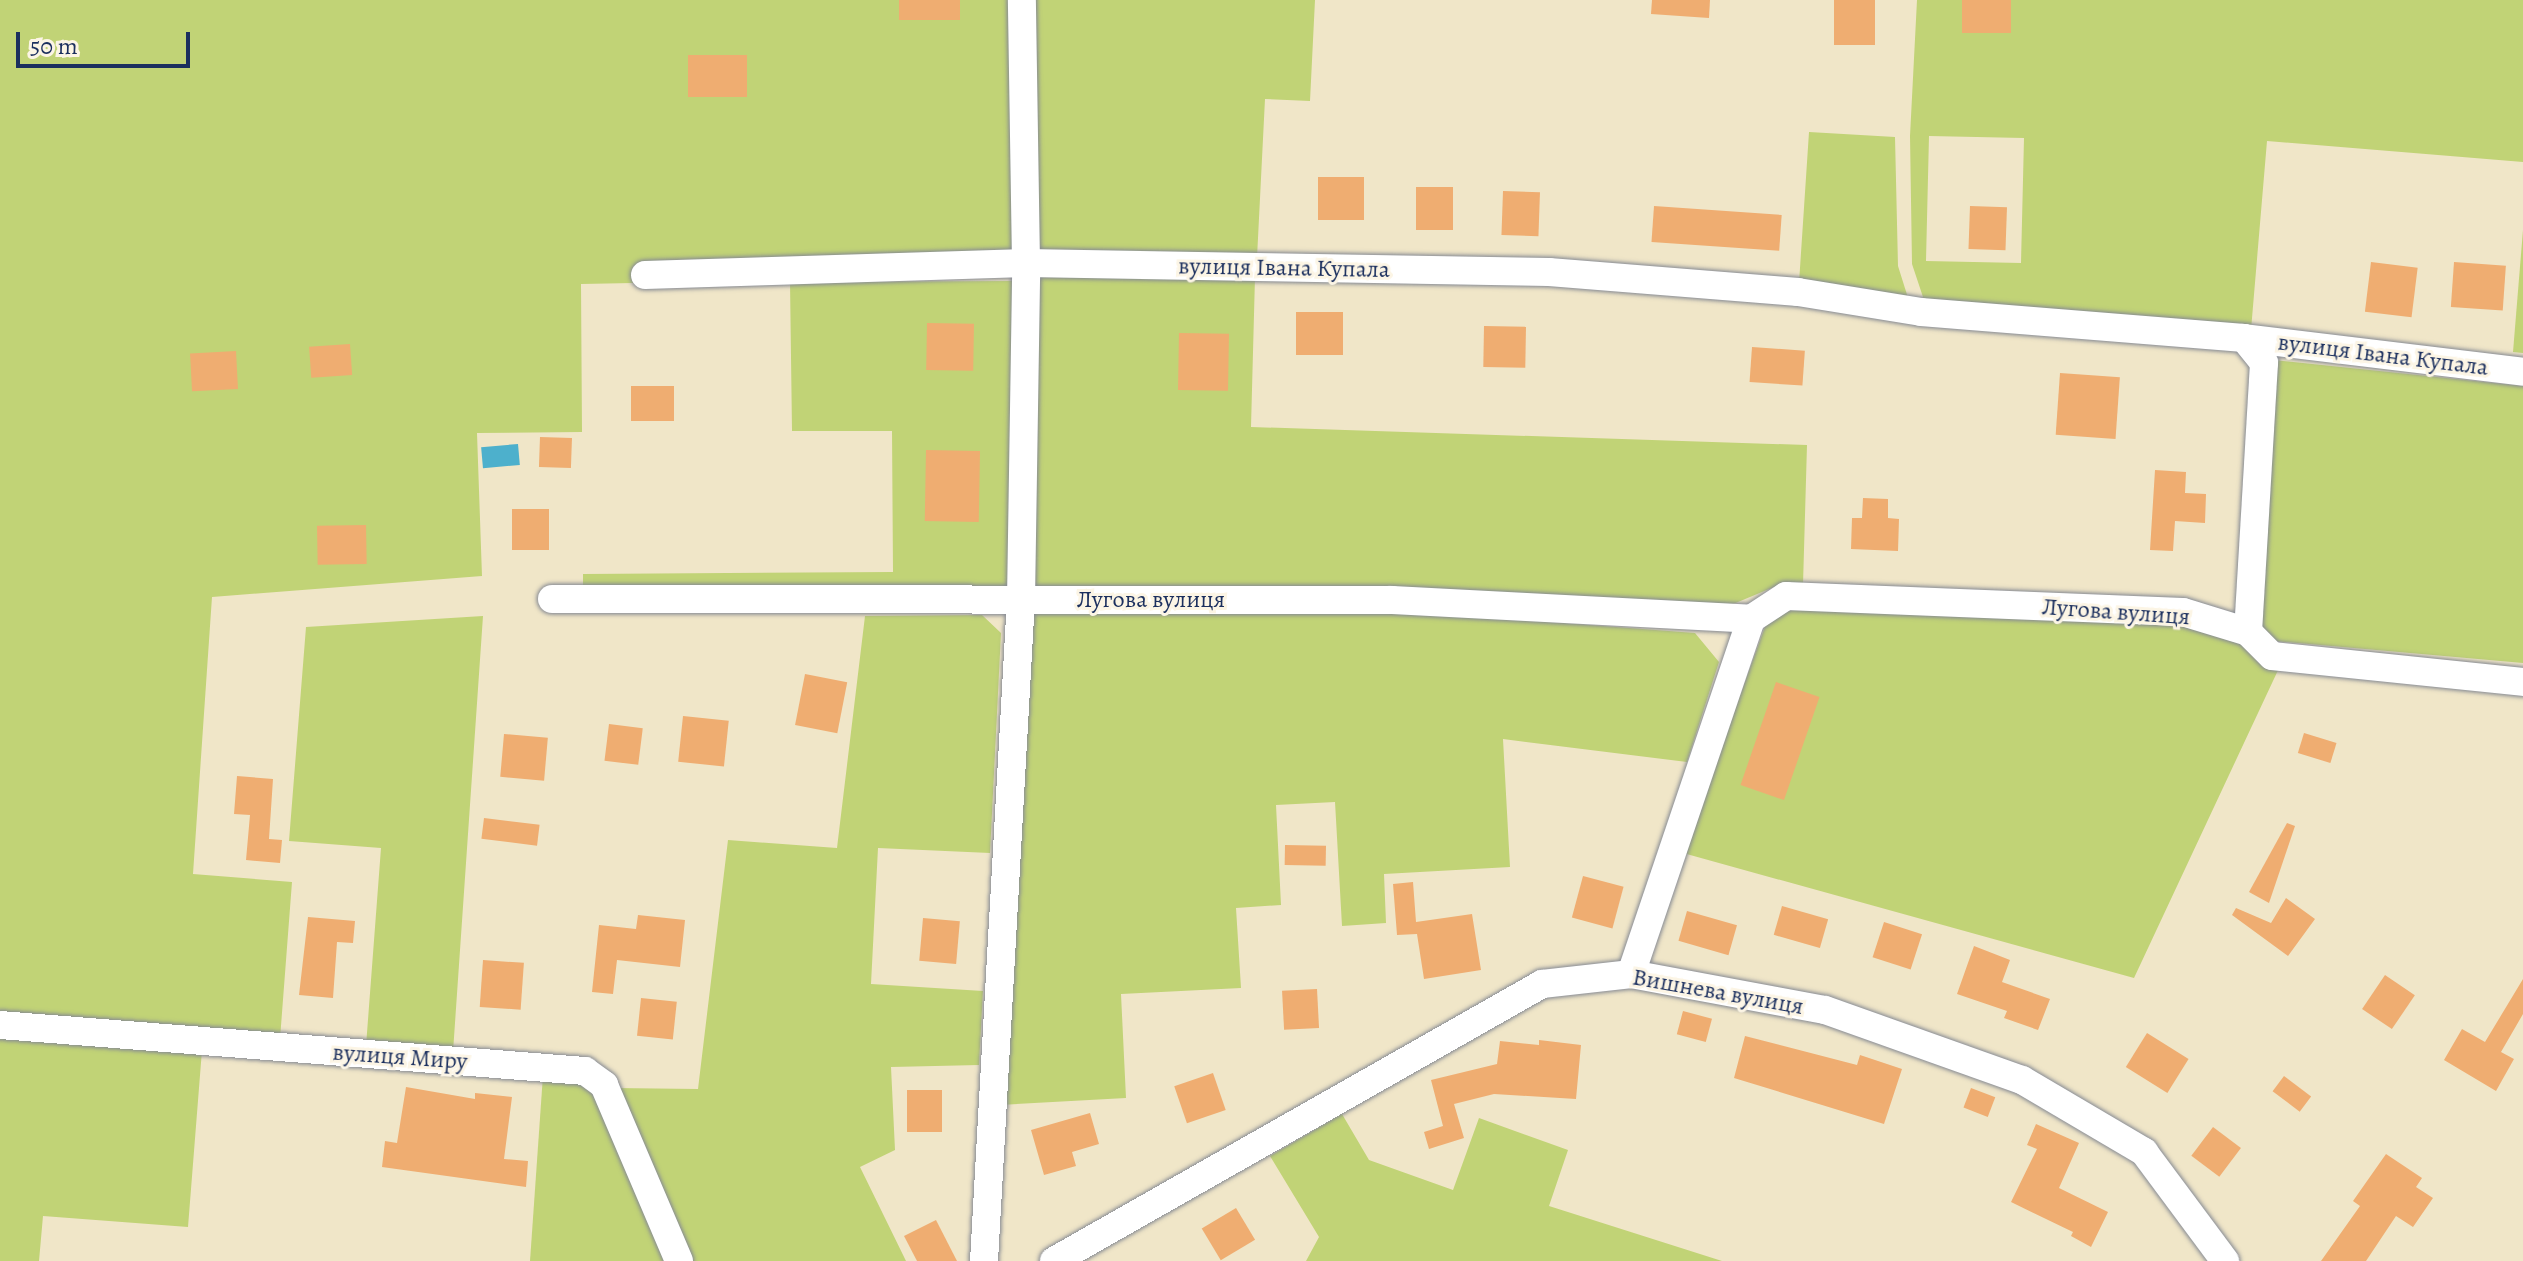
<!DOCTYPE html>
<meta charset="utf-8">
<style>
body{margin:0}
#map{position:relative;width:2523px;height:1261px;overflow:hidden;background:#f0e6c8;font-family:Alegreya,serif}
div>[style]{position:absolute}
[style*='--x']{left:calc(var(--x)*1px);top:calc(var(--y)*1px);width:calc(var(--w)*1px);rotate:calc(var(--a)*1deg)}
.green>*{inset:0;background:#c1d376}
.water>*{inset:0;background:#4db0cc;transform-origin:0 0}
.building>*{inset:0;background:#efad71;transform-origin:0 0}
.roads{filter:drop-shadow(0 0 2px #868a93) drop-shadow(0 0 2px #868a93)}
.minor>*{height:28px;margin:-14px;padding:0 14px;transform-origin:14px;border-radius:14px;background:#fff}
span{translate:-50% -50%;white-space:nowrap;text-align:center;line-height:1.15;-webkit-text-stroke:6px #fcf5e5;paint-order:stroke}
.street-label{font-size:24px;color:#1b2f5e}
.scale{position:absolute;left:16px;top:32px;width:174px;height:36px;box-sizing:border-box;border:4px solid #1b2f5e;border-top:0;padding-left:10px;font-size:24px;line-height:28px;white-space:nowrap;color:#1b2f5e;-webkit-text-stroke:6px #fcf5e5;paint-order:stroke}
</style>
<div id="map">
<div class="green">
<div style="clip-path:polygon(0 0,1010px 0,1014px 256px,633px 266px,633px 283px,581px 284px,582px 432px,477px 433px,482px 576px,212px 597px,193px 874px,292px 882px,280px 1039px,0 1017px)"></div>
<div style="clip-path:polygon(1034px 0,1315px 0,1310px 101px,1265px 99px,1257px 258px,1037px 254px)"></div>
<div style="clip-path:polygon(evenodd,1917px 0,2523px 0,2523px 162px,2267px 141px,2251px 330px,1925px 303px,1912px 264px,1910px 136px,1917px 0,1929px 136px,2024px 138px,2021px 263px,1926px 261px,1929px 136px)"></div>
<div style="clip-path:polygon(1809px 132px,1895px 137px,1898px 266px,1909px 301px,1799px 283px)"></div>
<div style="clip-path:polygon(2523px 230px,2523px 353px,2513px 352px)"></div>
<div style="clip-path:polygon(1037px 274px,1255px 277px,1251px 427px,1807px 445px,1803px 585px,1781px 584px,1726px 607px,1033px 590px)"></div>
<div style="clip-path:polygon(1012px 281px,1014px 587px,583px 589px,583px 574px,893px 572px,892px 431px,792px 431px,790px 282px)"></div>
<div style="clip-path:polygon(2273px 360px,2523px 386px,2523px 663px,2274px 641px,2258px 626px)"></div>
<div style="clip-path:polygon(1788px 605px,2181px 623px,2238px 641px,2260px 664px,2280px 666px,2134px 978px,1683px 853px,1766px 624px)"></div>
<div style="clip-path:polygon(1391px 610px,1695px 633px,1719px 662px,1687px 762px,1503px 739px,1510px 867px,1384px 874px,1386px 923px,1342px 926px,1335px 802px,1276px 805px,1281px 905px,1236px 908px,1241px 988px,1121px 994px,1126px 1098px,1000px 1105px,1031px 613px)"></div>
<div style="clip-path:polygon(982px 615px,1001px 633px,990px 853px,878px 848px,871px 984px,983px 991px,979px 1065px,891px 1067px,895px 1150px,860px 1167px,906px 1261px,688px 1261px,614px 1088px,698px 1089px,728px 840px,837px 848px,865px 616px)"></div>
<div style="clip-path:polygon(483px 616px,453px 1052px,366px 1046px,381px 848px,289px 841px,306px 627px)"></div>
<div style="clip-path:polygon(0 1033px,202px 1050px,188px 1227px,43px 1216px,39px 1261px,0 1261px)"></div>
<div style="clip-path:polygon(543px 1075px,582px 1079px,597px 1090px,670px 1261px,530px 1261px)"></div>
<div style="clip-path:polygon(1342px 1114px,1369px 1160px,1453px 1190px,1479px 1118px,1568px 1150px,1549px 1206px,1722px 1261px,1306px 1261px,1319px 1237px,1270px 1156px)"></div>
</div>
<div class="water">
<div style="left:518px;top:444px;width:21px;height:37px;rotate:85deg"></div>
</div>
<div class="building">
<div style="left:899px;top:0;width:61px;height:20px"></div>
<div style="clip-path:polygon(1652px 0,1710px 0,1709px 18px,1651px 14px)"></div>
<div style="left:1834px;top:0;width:41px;height:45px"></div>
<div style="left:1962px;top:0;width:49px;height:33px"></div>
<div style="left:688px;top:55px;width:59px;height:42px"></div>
<div style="left:1318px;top:177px;width:46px;height:43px"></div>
<div style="left:1416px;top:187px;width:37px;height:43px"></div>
<div style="left:1503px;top:191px;width:37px;height:44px;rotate:2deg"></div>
<div style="left:1654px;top:206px;width:128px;height:36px;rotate:4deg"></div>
<div style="left:1970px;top:206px;width:37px;height:43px;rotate:2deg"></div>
<div style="left:2371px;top:262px;width:47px;height:50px;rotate:7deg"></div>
<div style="left:2454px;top:262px;width:52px;height:45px;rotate:4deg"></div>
<div style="left:1296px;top:312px;width:47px;height:43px"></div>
<div style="left:927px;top:323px;width:47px;height:47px;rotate:1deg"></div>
<div style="left:1484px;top:326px;width:42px;height:41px;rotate:1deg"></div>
<div style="left:1179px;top:333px;width:50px;height:57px;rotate:1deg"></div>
<div style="left:350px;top:344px;width:31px;height:41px;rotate:86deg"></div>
<div style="left:1752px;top:347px;width:53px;height:35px;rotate:4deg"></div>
<div style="left:236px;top:351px;width:38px;height:46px;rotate:87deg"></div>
<div style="left:2060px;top:373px;width:60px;height:62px;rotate:4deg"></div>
<div style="left:631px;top:386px;width:43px;height:35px"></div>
<div style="left:540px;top:437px;width:32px;height:30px;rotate:2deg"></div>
<div style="left:926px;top:450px;width:54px;height:71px;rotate:1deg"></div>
<div style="clip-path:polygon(2155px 470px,2186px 472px,2185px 493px,2206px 494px,2205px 523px,2175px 521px,2173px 551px,2150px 550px)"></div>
<div style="clip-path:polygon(1863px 498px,1888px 499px,1888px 518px,1899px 519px,1898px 551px,1851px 549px,1852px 518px,1862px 518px)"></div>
<div style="left:549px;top:509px;width:41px;height:37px;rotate:90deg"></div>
<div style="left:366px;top:525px;width:39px;height:49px;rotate:89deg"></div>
<div style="left:805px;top:674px;width:43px;height:52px;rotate:11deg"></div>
<div style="left:1776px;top:682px;width:46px;height:109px;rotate:19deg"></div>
<div style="left:683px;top:716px;width:46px;height:46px;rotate:6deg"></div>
<div style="left:609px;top:724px;width:34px;height:37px;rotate:7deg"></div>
<div style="left:2304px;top:733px;width:34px;height:21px;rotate:17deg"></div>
<div style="left:504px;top:734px;width:44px;height:43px;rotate:5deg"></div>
<div style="clip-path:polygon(237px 776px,273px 779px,269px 839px,282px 840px,280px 863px,246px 860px,250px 815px,234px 814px)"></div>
<div style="left:484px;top:818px;width:56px;height:21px;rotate:7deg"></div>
<div style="clip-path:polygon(2287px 823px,2295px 826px,2269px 903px,2249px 892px)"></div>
<div style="left:1285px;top:845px;width:41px;height:20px;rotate:1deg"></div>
<div style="left:1583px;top:876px;width:42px;height:43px;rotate:15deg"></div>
<div style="clip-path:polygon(1413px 882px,1416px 922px,1472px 914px,1481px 970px,1424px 979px,1417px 934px,1397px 935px,1393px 884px)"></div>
<div style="clip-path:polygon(2286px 898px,2315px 919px,2288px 956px,2232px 915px,2236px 908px,2271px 923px)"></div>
<div style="left:1782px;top:906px;width:48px;height:30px;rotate:16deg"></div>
<div style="left:1687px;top:911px;width:52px;height:31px;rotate:16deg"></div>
<div style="clip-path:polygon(638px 915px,685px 920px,680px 967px,617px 960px,613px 994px,592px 992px,599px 925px,636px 929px)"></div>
<div style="clip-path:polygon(308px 917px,355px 921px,353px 943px,337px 942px,333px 998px,299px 995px)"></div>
<div style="left:923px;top:918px;width:37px;height:43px;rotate:5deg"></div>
<div style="left:1884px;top:922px;width:40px;height:37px;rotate:18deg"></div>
<div style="clip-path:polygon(1974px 946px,2010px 960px,2002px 982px,2050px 999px,2038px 1030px,2004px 1018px,2007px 1011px,1957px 994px)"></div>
<div style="left:483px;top:960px;width:41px;height:47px;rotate:4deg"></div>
<div style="left:2385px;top:975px;width:36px;height:41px;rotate:34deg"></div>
<div style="clip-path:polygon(2523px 979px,2523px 1014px,2501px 1052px,2514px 1059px,2496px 1091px,2444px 1060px,2462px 1029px,2485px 1042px)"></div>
<div style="left:1317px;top:989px;width:39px;height:35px;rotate:87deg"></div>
<div style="left:641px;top:998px;width:36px;height:38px;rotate:6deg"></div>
<div style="left:1683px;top:1011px;width:30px;height:24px;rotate:15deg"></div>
<div style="left:2147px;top:1033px;width:49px;height:40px;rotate:32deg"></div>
<div style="clip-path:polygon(1745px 1036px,1857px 1065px,1860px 1055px,1902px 1069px,1884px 1124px,1734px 1078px)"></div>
<div style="clip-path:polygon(1539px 1040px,1581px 1045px,1576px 1099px,1494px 1094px,1454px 1104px,1464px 1138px,1429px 1149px,1424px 1132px,1443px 1126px,1431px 1080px,1497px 1064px,1500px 1041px,1539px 1045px)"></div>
<div style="left:1213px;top:1073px;width:39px;height:41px;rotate:71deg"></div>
<div style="left:2284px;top:1076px;width:34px;height:19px;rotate:37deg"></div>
<div style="clip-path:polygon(406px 1087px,475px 1099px,475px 1093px,512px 1097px,504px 1159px,528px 1161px,526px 1187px,382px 1167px,385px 1141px,397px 1143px)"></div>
<div style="left:1971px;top:1088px;width:26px;height:21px;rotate:21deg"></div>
<div style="left:907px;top:1090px;width:35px;height:42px"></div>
<div style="clip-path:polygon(1090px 1113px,1099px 1144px,1072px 1152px,1076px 1166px,1044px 1175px,1031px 1130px)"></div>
<div style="clip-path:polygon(2036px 1124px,2079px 1143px,2059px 1188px,2108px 1212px,2091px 1247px,2071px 1236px,2073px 1232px,2011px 1202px,2037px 1149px,2027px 1145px)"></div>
<div style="left:2213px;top:1127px;width:35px;height:36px;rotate:37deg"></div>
<div style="clip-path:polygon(2386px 1154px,2422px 1178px,2416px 1187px,2433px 1198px,2413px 1227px,2396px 1216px,2366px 1261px,2321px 1261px,2360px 1206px,2353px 1201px)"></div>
<div style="left:1236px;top:1208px;width:37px;height:40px;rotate:59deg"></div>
<div style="clip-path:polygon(936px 1220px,957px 1261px,917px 1261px,904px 1236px)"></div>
</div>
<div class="roads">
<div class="minor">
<div style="--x:645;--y:275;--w:381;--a:-1.8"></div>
<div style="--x:1026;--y:263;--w:523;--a:0.99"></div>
<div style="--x:1549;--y:272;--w:250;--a:4.6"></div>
<div style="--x:1798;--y:292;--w:125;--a:9.2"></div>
<div style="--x:1921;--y:312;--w:324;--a:4.6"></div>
<div style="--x:2244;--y:338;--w:32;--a:51"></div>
<div style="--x:2264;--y:363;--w:269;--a:93.4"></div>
<div style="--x:2244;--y:338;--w:281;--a:6.9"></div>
<div style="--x:552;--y:599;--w:840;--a:0.07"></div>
<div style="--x:1392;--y:600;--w:360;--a:3"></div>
<div style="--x:1631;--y:974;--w:375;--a:-71.3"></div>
<div style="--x:1751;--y:619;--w:42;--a:-33.3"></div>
<div style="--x:1786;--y:596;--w:397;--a:2.3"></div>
<div style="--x:2183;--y:612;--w:68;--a:17.1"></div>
<div style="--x:2248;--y:632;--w:34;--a:45"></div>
<div style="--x:2272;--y:656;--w:252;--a:5.9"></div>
<div style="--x:0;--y:1025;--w:587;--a:4.5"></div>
<div style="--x:585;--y:1071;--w:24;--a:36"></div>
<div style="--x:604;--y:1085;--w:191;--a:66.9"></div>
<div style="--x:984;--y:1261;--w:662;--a:-86.8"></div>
<div style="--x:1021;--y:600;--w:337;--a:-89.1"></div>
<div style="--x:1026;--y:263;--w:263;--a:-90.9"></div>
<div style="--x:1054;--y:1261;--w:561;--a:-29.58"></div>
<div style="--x:1542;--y:984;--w:90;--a:-6.4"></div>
<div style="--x:1631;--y:974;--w:197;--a:10.5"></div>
<div style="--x:1825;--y:1010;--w:209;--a:19.6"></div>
<div style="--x:2022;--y:1080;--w:142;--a:30.5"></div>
<div style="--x:2144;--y:1152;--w:136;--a:53.4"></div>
</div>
</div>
<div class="street-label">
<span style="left:1284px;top:268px;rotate:1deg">вулиця Івана Купала</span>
<span style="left:2383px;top:355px;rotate:7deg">вулиця Івана Купала</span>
<span style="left:1151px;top:600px">Лугова вулиця</span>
<span style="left:2116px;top:612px;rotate:4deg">Лугова вулиця</span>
<span style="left:1718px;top:992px;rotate:10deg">Вишнева вулиця</span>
<span style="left:400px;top:1057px;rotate:4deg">вулиця Миру</span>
</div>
<div class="scale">50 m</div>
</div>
